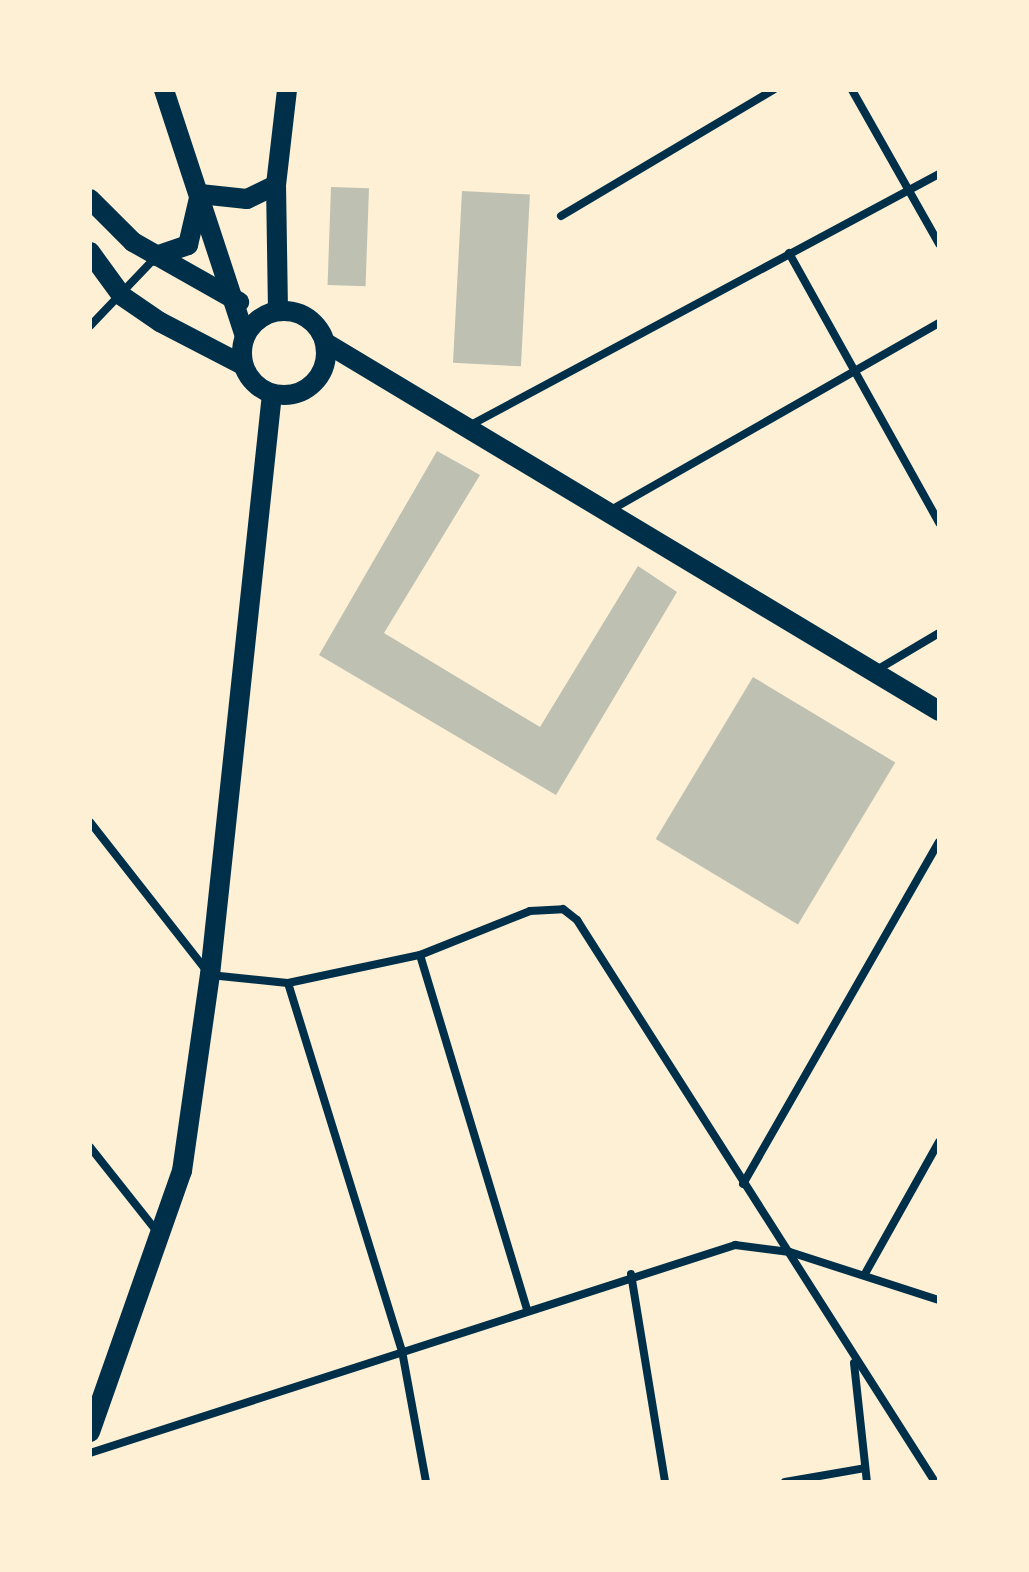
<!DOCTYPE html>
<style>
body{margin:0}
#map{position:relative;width:1029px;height:1572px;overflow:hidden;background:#fdf0d5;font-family:"PT Serif",serif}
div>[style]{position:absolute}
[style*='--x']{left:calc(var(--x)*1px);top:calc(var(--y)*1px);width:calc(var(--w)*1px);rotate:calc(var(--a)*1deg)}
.building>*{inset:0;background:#bec0b2;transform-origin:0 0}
.minor>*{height:8px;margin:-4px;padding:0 4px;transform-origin:4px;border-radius:4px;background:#003049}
.primary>*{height:20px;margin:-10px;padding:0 10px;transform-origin:10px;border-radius:10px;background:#003049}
.primary>.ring{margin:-10px;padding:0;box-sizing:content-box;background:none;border:20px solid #003049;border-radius:50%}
span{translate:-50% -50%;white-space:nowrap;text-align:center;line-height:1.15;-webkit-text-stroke:8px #fdf0d5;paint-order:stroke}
.frame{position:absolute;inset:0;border:92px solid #fdf0d5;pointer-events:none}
</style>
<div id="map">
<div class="building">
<div style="left:331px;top:187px;width:38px;height:98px;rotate:2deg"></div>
<div style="left:462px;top:191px;width:68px;height:172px;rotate:3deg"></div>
<div style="clip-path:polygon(437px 451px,480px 475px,384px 633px,540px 727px,638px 566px,677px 592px,556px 795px,319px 655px)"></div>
<div style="left:753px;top:677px;width:166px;height:189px;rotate:31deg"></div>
</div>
<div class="minor">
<div style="--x:852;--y:90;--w:177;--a:60.5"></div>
<div style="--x:561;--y:216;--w:247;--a:-30.7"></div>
<div style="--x:789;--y:253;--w:309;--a:60.9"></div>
<div style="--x:90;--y:326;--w:95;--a:-46.3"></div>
<div style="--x:467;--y:427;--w:536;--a:-28.19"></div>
<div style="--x:611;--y:510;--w:378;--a:-29.7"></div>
<div style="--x:875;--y:671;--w:74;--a:-30.7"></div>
<div style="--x:90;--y:822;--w:194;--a:51.9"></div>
<div style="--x:210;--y:975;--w:78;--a:5.9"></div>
<div style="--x:288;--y:983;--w:135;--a:-12"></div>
<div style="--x:420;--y:955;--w:118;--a:-21.8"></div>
<div style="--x:530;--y:911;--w:33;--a:-3"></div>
<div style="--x:563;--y:909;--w:18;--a:38"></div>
<div style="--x:577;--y:920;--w:666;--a:57.5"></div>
<div style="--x:420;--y:955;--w:371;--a:73.2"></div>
<div style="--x:288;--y:983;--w:385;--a:72.8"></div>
<div style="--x:402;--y:1351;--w:133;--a:79.6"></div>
<div style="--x:90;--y:1147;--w:111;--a:51.6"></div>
<div style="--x:743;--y:1184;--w:394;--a:-60.2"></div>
<div style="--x:866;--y:1272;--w:149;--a:-60.7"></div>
<div style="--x:631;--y:1274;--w:211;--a:80.7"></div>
<div style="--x:854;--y:1363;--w:120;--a:83.8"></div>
<div style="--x:90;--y:1453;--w:678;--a:-17.87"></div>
<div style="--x:735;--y:1245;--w:55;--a:7.3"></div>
<div style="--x:790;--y:1252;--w:157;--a:17.9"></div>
<div style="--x:785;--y:1482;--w:81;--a:-9.9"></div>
</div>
<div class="primary">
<div style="--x:164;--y:90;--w:259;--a:71.8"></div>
<div style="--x:90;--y:199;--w:61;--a:45"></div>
<div style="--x:133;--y:242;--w:122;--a:29.5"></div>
<div style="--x:90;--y:252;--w:54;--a:54"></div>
<div style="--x:122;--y:296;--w:46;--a:34.4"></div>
<div style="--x:160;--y:322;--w:93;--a:27.4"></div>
<div style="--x:156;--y:256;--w:34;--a:-19"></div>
<div style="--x:188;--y:245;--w:52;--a:-76.8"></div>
<div style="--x:200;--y:194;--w:47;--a:6.1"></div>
<div style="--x:247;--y:199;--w:32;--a:-26"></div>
<div class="ring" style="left:242px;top:311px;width:64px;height:64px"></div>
<div style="--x:278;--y:311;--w:126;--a:-90.9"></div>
<div style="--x:276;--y:185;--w:96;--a:-83.4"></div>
<div style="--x:326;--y:343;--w:715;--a:30.98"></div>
<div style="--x:90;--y:1432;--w:277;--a:-70.6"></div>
<div style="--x:182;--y:1171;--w:198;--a:-81.9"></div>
<div style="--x:210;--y:975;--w:584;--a:-83.91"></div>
</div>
<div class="frame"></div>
</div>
